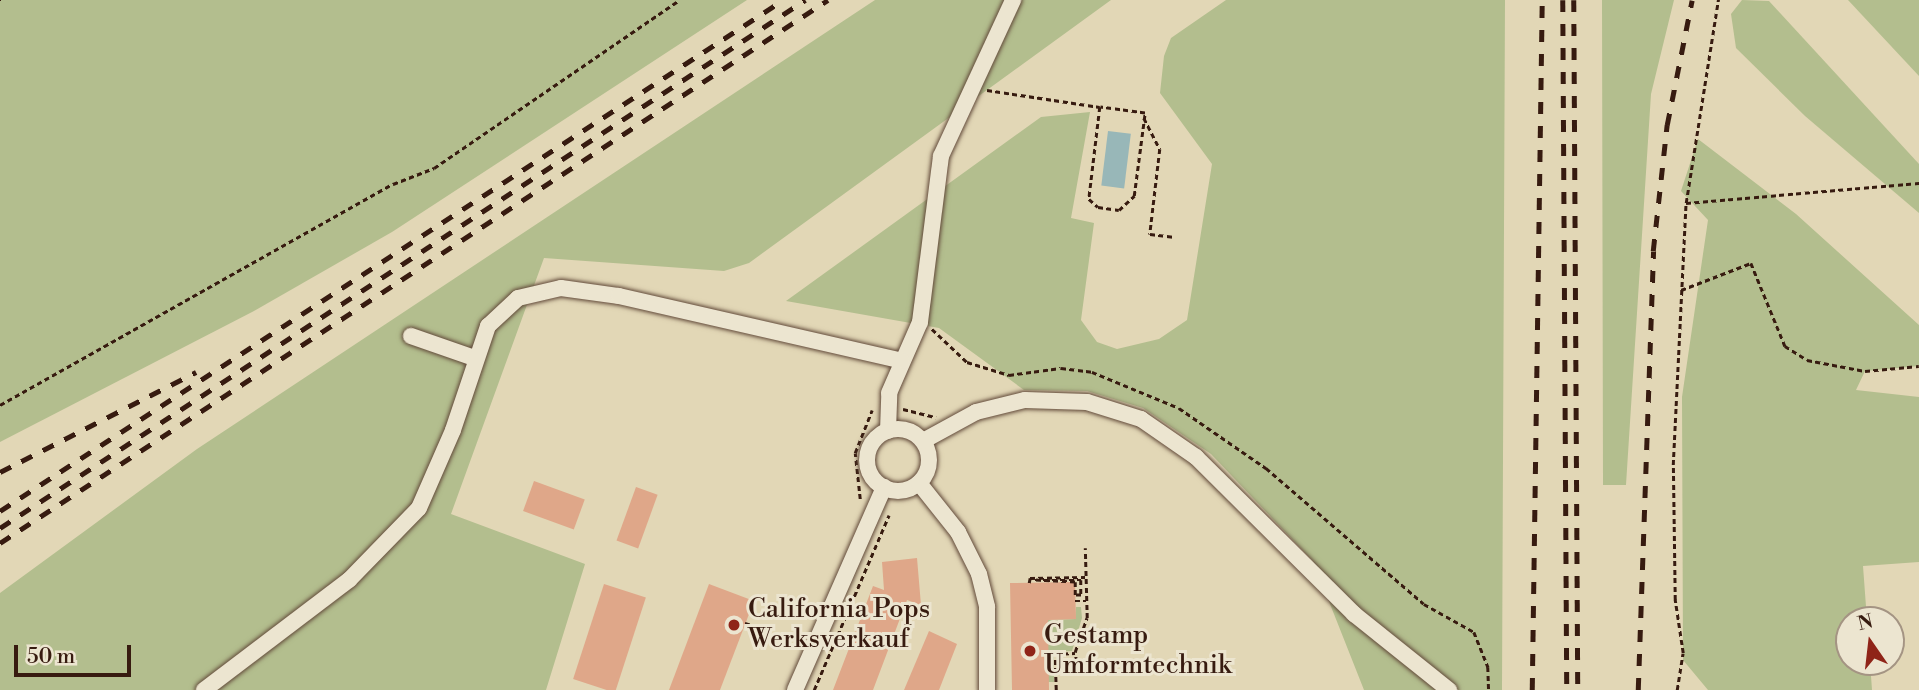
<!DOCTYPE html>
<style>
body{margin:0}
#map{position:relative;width:1919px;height:690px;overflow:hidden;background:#e2d7b6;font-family:"Libre Bodoni",serif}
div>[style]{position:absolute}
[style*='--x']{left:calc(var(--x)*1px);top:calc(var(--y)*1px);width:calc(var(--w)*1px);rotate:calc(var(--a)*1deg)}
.green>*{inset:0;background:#b3be8e}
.water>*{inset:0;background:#98b7b8;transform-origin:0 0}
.building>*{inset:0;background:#dfa789;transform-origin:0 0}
.path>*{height:2.5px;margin-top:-1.25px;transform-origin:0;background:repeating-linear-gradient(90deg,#371b10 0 5px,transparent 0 8.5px)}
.roads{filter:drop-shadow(0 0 2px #624a3a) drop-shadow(0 0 2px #624a3a)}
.minor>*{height:16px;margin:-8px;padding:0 8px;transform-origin:8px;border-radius:8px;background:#ece5d0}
.minor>.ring{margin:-8px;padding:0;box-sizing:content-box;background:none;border:16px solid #ece5d0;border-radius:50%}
.rail>*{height:4.5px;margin-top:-2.25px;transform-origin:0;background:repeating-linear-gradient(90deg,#371b10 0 12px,transparent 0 24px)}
.dots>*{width:19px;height:19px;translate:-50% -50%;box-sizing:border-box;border:4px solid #ece5d0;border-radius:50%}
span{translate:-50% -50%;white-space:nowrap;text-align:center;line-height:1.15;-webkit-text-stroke:6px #ece5d0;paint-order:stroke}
.poi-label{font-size:26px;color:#371b10}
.left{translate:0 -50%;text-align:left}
.north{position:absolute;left:1835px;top:606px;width:70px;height:70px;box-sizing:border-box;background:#ece5d0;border:2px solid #a49483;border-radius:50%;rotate:346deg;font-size:19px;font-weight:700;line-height:28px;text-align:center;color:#371b10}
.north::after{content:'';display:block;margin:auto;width:24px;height:32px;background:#8f2418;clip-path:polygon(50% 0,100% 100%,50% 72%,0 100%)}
.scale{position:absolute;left:14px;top:645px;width:117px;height:32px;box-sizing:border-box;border:4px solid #371b10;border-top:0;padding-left:9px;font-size:21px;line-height:24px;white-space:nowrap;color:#371b10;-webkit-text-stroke:5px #ece5d0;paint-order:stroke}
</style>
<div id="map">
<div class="green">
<div style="clip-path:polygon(0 0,747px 0,392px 232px,254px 311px,0 442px)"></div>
<div style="clip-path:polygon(875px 0,1111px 0,749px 263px,724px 271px,544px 258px,451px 514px,585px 564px,546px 690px,0 690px,0 593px,197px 449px)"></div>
<div style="clip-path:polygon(1226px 0,1505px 0,1502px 690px,1364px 690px,1313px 561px,1211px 454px,1143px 408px,1087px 391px,1024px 390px,939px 328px,786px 301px,1041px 117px,1090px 112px,1071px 218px,1094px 223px,1081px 320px,1097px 342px,1117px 349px,1159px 339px,1187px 320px,1212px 164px,1160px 93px,1164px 56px,1171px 38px)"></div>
<div style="clip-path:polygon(1602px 0,1674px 0,1651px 94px,1626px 485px,1603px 485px)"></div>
<div style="clip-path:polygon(1742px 0,1769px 1px,1919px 164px,1919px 213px,1805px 116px,1736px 48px,1731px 14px)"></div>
<div style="clip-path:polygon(1848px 0,1919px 0,1919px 76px)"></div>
<div style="clip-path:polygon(1698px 139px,1796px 214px,1919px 325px,1919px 366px,1865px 371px,1856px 390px,1919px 397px,1919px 562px,1863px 566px,1867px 620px,1849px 620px,1849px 662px,1870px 662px,1872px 690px,1708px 690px,1683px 660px,1682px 397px,1708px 220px,1681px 191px)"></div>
<div style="clip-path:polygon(1076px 607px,1081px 607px,1082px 618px,1072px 651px,1054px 652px,1054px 682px,1048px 682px,1048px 620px,1075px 619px)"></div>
</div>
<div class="water">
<div style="left:1108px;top:131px;width:23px;height:55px;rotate:7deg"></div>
</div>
<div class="building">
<div style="left:534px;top:481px;width:54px;height:32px;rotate:20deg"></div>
<div style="left:636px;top:487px;width:23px;height:57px;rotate:20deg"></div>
<div style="clip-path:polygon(917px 558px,921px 605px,907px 600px,873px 690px,833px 690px,873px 586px,884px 590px,882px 562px)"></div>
<div style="clip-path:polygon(1075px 582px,1076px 619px,1048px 620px,1049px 690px,1012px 690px,1010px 583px)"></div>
<div style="left:604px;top:584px;width:44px;height:100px;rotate:18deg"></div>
<div style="clip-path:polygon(709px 584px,754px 601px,720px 690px,669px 690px)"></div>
<div style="clip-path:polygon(929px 631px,957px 644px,939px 690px,904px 690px)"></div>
</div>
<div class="path">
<div style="--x:0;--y:0;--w:1;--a:0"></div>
<div style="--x:987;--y:90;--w:114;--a:8.6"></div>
<div style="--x:1100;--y:107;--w:93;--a:96.8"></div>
<div style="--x:1089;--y:199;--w:12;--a:42"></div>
<div style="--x:1098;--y:207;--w:21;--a:8"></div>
<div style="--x:1119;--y:210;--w:21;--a:-43"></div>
<div style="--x:1134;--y:196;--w:84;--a:-82.5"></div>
<div style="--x:1145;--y:113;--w:45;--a:-172.4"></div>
<div style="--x:1144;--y:118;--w:35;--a:63"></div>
<div style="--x:1160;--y:149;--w:86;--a:96.7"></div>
<div style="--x:1150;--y:234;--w:23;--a:7"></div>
<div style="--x:1686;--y:203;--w:234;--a:-4.9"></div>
<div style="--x:1681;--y:290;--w:75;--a:-21.1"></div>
<div style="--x:1751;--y:263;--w:90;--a:67.7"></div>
<div style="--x:1785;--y:346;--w:26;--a:32"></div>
<div style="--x:1807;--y:360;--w:59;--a:10.7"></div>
<div style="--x:1865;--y:371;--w:54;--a:-5.3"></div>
<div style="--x:932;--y:329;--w:48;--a:43.3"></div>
<div style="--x:967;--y:362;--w:44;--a:17.2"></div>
<div style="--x:1009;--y:375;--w:52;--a:-7.7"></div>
<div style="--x:1061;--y:368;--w:31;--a:7"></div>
<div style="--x:1092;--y:372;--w:94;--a:22.5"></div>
<div style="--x:1179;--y:408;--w:106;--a:34.6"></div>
<div style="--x:1266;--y:468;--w:208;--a:40.7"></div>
<div style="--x:1424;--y:604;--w:57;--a:29.2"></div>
<div style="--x:1474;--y:632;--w:38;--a:68"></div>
<div style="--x:1488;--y:667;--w:23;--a:88"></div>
<div style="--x:0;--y:405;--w:451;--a:-29.4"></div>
<div style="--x:393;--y:184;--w:44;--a:-21.3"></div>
<div style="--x:434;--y:168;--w:297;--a:-34.4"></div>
<div style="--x:903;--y:409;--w:34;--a:14"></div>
<div style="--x:860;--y:499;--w:46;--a:-96.2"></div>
<div style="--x:855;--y:453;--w:46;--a:-68.4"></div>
<div style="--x:1035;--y:580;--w:46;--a:0"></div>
<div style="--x:1081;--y:580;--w:15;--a:90"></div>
<div style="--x:1081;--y:595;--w:6;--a:180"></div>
<div style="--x:1075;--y:595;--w:13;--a:-90"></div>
<div style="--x:1075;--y:582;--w:40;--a:-177.1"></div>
<div style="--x:1029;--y:583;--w:5;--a:-79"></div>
<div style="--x:1030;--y:578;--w:55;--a:-1"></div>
<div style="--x:1075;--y:601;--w:11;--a:0"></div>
<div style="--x:745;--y:623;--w:10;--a:17"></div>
<div style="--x:1077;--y:670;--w:18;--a:-96"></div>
<div style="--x:1075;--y:652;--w:36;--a:-71"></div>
<div style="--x:1087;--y:618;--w:70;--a:-91.6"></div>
<div style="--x:814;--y:690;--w:190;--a:-66.8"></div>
<div style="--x:1056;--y:690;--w:36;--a:-92"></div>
<div style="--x:1055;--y:654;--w:20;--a:-3"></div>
<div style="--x:1677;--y:690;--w:37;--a:-81"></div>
<div style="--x:1683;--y:653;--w:54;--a:-98.6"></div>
<div style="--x:1675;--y:600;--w:135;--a:-90.8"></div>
<div style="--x:1673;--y:465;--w:262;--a:-87.2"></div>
<div style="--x:1686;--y:203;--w:206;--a:-81"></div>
</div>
<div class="roads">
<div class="minor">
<div style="--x:411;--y:336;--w:67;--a:19.2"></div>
<div class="ring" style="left:867px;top:429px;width:46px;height:46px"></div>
<div style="--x:888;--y:431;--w:38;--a:-88"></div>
<div style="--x:889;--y:393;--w:77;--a:-66.4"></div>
<div style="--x:920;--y:322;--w:167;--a:-82.8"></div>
<div style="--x:941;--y:156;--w:172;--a:-65.2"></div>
<div style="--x:923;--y:441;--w:60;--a:-28.7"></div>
<div style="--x:976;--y:412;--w:50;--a:-13.8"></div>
<div style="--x:1025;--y:400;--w:62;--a:1.8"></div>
<div style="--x:1087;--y:402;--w:57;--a:17.5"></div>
<div style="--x:1141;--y:419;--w:67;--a:34.6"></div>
<div style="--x:1196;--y:457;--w:223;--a:44.8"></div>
<div style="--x:1354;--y:614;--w:122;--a:38.7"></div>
<div style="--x:919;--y:483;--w:63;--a:51.5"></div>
<div style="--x:958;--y:532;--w:47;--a:63.4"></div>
<div style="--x:979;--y:574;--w:34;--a:76"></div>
<div style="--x:987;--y:607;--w:83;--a:90"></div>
<div style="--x:204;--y:690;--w:182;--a:-37.2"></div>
<div style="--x:349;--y:580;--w:100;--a:-45.8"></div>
<div style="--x:419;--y:508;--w:85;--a:-66.4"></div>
<div style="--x:453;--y:430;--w:110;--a:-71.4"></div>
<div style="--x:488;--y:326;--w:41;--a:-43"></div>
<div style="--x:518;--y:298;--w:44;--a:-13.1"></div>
<div style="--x:561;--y:288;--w:59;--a:7.9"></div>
<div style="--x:619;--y:296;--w:290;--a:12.9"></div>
<div style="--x:795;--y:690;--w:222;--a:-66.3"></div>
</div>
</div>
<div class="rail">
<div style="--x:1563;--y:0;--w:690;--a:89.67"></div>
<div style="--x:1574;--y:0;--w:690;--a:89.67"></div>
<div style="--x:0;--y:472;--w:220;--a:-27"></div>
<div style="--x:0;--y:511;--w:935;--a:-33.13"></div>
<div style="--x:0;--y:528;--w:963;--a:-33.26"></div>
<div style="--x:0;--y:543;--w:990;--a:-33.26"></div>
<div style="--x:1532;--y:690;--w:690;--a:-89.17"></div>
<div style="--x:1638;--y:690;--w:439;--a:-88"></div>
<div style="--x:1653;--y:251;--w:127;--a:-83.7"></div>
<div style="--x:1667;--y:125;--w:127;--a:-78.7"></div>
</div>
<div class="dots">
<div style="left:734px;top:625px;background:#8f2418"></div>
<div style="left:1030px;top:651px;background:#8f2418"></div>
</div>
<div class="poi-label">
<span class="left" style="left:748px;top:625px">California Pops<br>Werksverkauf</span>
<span class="left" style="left:1044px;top:651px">Gestamp<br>Umformtechnik</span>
</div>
<div class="north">N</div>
<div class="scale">50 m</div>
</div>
